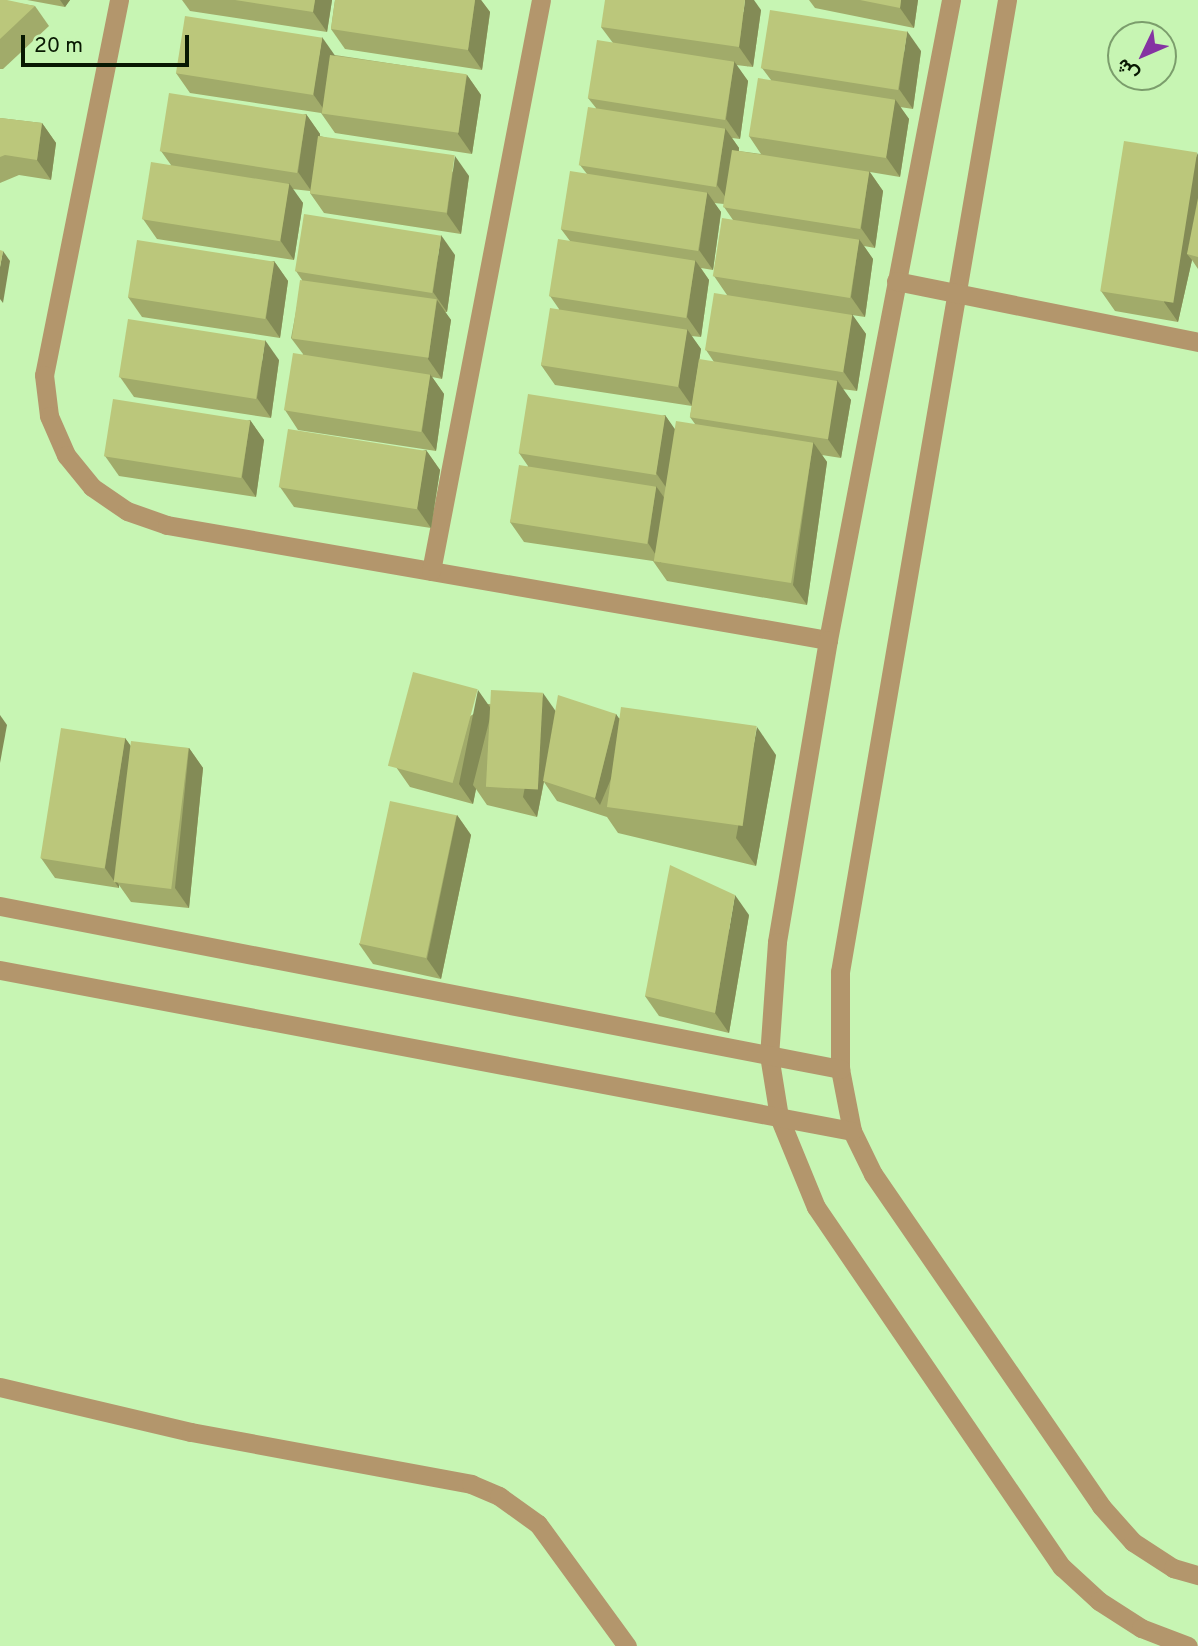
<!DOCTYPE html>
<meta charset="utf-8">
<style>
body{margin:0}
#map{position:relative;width:1198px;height:1646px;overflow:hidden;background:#c7f5b3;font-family:Overpass,Vazirmatn,sans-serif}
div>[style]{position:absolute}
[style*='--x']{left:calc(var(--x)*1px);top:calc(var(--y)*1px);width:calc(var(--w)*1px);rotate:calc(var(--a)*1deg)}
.minor>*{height:19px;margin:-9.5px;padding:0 9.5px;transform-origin:9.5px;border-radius:9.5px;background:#b3966c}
.wall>*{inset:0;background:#a1ab6a}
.shaded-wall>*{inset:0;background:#838b56}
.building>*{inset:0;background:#bbc77b;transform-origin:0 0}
span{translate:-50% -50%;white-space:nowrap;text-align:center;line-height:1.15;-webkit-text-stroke:5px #c7f5b3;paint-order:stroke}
.north{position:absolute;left:1107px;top:21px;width:70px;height:70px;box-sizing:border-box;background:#c7f5b3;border:2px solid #7b9d6c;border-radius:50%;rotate:226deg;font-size:19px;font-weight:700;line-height:28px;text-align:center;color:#081802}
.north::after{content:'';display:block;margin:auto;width:24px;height:32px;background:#8533a2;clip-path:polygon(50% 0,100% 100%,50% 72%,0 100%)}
.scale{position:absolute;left:21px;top:35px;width:168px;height:32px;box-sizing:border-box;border:4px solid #081802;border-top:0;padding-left:9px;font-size:21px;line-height:24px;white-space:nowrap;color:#081802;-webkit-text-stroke:5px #c7f5b3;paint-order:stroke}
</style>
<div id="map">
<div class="minor">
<div style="--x:119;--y:0;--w:382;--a:101.3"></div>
<div style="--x:44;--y:375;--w:41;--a:83"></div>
<div style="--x:49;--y:416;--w:43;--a:66.4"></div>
<div style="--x:66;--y:455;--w:41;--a:50.9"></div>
<div style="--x:92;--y:487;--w:42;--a:34.4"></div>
<div style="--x:127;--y:511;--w:42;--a:19.3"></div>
<div style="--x:167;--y:525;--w:671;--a:9.87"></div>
<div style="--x:951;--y:0;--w:652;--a:100.88"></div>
<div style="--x:828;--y:640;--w:306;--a:99.6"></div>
<div style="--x:777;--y:942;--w:113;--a:94"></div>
<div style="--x:769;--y:1055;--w:63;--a:80.8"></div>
<div style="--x:779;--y:1117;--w:97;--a:67.7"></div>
<div style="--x:816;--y:1207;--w:436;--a:55.7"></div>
<div style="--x:1062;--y:1567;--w:50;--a:42.6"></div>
<div style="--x:1099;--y:1601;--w:50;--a:32.7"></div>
<div style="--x:1141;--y:1628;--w:50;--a:21"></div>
<div style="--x:1007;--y:0;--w:986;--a:99.75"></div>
<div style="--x:840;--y:972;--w:97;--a:90"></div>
<div style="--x:840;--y:1069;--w:63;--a:79"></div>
<div style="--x:852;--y:1131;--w:48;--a:64"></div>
<div style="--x:873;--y:1174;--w:403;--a:55.5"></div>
<div style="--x:1101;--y:1506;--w:48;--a:48.4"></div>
<div style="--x:1133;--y:1542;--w:48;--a:33"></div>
<div style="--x:1173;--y:1568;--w:26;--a:16"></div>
<div style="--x:896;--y:281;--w:308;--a:11.4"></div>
<div style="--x:431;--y:571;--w:581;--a:-79.1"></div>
<div style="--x:0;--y:906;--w:856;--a:10.98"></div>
<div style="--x:0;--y:970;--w:867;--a:10.7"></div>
<div style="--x:0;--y:1387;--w:196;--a:13.3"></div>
<div style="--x:191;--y:1432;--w:285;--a:10.5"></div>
<div style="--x:471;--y:1484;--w:30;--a:23"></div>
<div style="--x:499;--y:1496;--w:48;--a:35.7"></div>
<div style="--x:538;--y:1524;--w:151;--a:53.9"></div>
</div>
<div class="wall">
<div style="clip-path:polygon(0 0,35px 6px,49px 26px,3px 69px,0 69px)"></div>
<div style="clip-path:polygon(27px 0,70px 0,65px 7px)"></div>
<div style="clip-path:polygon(182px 0,332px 0,327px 32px,190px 11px)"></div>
<div style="clip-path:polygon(335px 0,481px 0,490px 12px,482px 70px,345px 49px,331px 29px)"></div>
<div style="clip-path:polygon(809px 0,918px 0,914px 28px,815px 8px)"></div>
<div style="clip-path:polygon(evenodd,761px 10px,753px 67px,736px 65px,748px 81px,740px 139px,732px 138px,739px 148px,739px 151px,761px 154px,749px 136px,771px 80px,762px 68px,921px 51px,913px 109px,900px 107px,909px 119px,900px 177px,870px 172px,883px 191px,875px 248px,864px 246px,873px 259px,865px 317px,852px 315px,866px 334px,857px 391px,842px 389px,851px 400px,841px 458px,822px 455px,827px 462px,807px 605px,667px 581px,653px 561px,524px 542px,510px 522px,528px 466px,519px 453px,665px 415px,674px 429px,695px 424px,690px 417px,692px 406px,555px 385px,541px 365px,559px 309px,550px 296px,570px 241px,561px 229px,587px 174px,580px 165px,596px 108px,588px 98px,613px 43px,601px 27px,761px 10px,714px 203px,724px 204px,724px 207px,733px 220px,714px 276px,727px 295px,706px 350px,714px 362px,694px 390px,701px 349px,691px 336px,701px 337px,709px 280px,701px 268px,713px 270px,721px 212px,714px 203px)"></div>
<div style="clip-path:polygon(335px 55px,467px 75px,481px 95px,472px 154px,335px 133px,321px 113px,190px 93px,176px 73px)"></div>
<div style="clip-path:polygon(306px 114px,320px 134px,320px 136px,469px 176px,461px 234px,324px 213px,310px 193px,310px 191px,292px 189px,303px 203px,294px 260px,157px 239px,143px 219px,171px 165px,161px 151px)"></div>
<div style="clip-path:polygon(0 118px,42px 123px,56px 143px,51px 180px,19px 175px,0 183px)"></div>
<div style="clip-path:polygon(1198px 155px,1198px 269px,1192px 260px,1178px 322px,1115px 311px,1101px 291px)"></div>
<div style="clip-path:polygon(455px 255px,447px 312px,445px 312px,451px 320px,442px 379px,432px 377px,444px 394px,436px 451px,298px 430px,285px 410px,303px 354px,291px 338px,302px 280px,296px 271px)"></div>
<div style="clip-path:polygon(274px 261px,288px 281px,280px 338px,142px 317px,128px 297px)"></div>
<div style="clip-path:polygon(279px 360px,271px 418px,134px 397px,120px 377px)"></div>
<div style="clip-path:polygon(250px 420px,264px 440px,256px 497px,119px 476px,105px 456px)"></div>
<div style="clip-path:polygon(426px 450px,440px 470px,431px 528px,294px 507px,280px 487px)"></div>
<div style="clip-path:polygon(488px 704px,556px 711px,616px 714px,618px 718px,776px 755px,756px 866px,618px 833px,607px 817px,557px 801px,544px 782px,537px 817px,487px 805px,476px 789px,473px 804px,410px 787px,396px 767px)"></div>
<div style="clip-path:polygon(125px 738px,131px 746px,189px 748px,203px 768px,189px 908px,131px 902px,119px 885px,119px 888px,55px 878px,41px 858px)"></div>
<div style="clip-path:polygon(457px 815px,471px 835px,441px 979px,373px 964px,359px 944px)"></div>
<div style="clip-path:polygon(749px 915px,729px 1033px,659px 1016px,645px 996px)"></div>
</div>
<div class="shaded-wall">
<div style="clip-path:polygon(60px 0,70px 0,65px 7px)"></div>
<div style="clip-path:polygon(315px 0,332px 0,327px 32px,313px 12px)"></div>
<div style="clip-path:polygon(475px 0,481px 0,490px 12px,482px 70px,468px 50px)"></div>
<div style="clip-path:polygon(745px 0,754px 0,761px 10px,753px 67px,739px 47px)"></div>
<div style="clip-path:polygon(901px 0,918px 0,914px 28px,900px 8px)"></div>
<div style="clip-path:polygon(907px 31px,921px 51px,913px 109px,899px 89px)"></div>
<div style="clip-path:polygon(322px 37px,336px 57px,327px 114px,313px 94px)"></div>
<div style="clip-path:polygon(734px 61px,748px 81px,740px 139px,726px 119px)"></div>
<div style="clip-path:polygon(467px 75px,481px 95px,472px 154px,458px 134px)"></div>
<div style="clip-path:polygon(895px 99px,909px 119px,900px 177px,886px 157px)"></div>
<div style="clip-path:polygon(306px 114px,320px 134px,312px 192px,298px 172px)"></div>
<div style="clip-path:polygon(42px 123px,56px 143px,51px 180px,37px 160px)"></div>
<div style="clip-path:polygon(725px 128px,739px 148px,731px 205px,717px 185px)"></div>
<div style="clip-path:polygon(1197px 153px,1198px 155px,1198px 232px,1187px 254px,1192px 260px,1178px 322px,1164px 302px)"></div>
<div style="clip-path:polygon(455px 156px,469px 176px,461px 234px,447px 214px)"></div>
<div style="clip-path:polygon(869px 171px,883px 191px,875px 248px,861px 228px)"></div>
<div style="clip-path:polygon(289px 183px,303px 203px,294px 260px,280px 240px)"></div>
<div style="clip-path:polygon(707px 192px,721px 212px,713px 270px,699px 250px)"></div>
<div style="clip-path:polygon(441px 235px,455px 255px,447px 312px,433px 292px)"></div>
<div style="clip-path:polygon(859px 239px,873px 259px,865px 317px,851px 297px)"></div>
<div style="clip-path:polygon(3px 251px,10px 261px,3px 303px,0 299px,0 267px)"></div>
<div style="clip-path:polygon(695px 260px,709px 280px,701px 337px,687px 317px)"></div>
<div style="clip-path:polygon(274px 261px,288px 281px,280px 338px,266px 318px)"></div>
<div style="clip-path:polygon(437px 300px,451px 320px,442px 379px,428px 359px)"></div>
<div style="clip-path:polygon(852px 314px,866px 334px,857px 391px,843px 371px)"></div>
<div style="clip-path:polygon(687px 329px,701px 349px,692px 406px,678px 386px)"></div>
<div style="clip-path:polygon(265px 340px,279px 360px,271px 418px,257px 398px)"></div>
<div style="clip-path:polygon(430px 374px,444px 394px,436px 451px,422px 431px)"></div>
<div style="clip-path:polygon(837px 380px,851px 400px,841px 458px,827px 438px)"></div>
<div style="clip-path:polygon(665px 415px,679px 435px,670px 493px,656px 473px)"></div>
<div style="clip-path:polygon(250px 420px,264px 440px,256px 497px,242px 477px)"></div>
<div style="clip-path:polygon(813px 442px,827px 462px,807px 605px,793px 585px)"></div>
<div style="clip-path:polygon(426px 450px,440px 470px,431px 528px,417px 508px)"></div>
<div style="clip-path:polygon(656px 486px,670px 506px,661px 563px,648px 543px)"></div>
<div style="clip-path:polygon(478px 690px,492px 710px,473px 785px,476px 789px,473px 804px,459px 784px)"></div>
<div style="clip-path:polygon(543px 693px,557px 713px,537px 817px,523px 797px)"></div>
<div style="clip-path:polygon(616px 714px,630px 734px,600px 805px,595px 798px)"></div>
<div style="clip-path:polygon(0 715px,7px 725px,0 763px)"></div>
<div style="clip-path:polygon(757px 727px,776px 755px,756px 866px,736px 838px)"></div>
<div style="clip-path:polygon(125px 738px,139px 758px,117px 882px,119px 885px,119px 888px,105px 868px)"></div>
<div style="clip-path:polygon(189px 748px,203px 768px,189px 908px,175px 888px)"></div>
<div style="clip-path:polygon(457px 815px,471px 835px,441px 979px,427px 959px)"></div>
<div style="clip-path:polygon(735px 895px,749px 915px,729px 1033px,715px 1013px)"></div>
</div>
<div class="building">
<div style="clip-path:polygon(0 0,7px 0,35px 6px,0 39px)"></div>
<div style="clip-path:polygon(235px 0,315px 0,313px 12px)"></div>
<div style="clip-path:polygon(335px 0,475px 0,468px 50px,331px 29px)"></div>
<div style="clip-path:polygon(605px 0,745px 0,739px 47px,601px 27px)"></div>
<div style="clip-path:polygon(860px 0,901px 0,900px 8px)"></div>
<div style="left:770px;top:10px;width:139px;height:59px;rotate:9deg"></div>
<div style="left:185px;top:16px;width:139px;height:58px;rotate:9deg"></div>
<div style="left:597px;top:40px;width:139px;height:59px;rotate:9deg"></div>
<div style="left:330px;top:55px;width:138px;height:59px;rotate:8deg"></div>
<div style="left:758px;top:78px;width:139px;height:59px;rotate:9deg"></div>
<div style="left:169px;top:93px;width:139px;height:59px;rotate:9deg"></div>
<div style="left:588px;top:107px;width:139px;height:59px;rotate:9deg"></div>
<div style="clip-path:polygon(0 118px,42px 123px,37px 160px,5px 155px,0 157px)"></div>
<div style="left:318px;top:136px;width:138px;height:58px;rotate:8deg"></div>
<div style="left:1124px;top:141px;width:74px;height:152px;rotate:9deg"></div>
<div style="left:732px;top:150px;width:139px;height:58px;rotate:9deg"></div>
<div style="left:151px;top:162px;width:140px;height:58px;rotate:9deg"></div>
<div style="left:570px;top:171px;width:139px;height:59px;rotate:9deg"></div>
<div style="clip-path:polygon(1198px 198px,1198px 257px,1187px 254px)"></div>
<div style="left:304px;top:214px;width:139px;height:58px;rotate:9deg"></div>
<div style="left:722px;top:218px;width:139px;height:59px;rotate:9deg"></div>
<div style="left:558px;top:239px;width:139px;height:58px;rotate:9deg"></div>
<div style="left:137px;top:240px;width:139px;height:58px;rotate:9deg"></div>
<div style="clip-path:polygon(0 250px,3px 251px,0 267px)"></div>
<div style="left:300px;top:280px;width:138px;height:59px;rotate:8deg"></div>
<div style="left:714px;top:293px;width:140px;height:58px;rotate:9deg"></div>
<div style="left:550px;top:308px;width:139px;height:58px;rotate:9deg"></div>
<div style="left:128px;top:319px;width:139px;height:59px;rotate:9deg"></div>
<div style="left:293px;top:353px;width:139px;height:58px;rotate:9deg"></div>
<div style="left:699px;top:359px;width:140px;height:59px;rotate:9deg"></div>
<div style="left:528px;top:394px;width:139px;height:60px;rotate:9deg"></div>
<div style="left:113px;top:399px;width:139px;height:58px;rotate:9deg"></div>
<div style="left:676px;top:421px;width:139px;height:142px;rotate:9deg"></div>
<div style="left:288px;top:429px;width:140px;height:59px;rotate:9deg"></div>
<div style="left:519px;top:465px;width:139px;height:58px;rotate:9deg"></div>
<div style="left:413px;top:672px;width:67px;height:97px;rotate:15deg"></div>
<div style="left:491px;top:690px;width:52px;height:97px;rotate:3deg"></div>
<div style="clip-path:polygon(558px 695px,616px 714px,595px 798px,543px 781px)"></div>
<div style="left:621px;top:707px;width:137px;height:101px;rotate:8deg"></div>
<div style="left:61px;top:728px;width:65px;height:132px;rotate:9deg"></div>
<div style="left:131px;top:741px;width:58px;height:142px;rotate:7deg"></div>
<div style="left:390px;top:801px;width:68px;height:146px;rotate:12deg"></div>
<div style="clip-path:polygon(670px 865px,735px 895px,715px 1013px,645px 996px)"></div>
</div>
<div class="north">ش</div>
<div class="scale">20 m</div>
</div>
